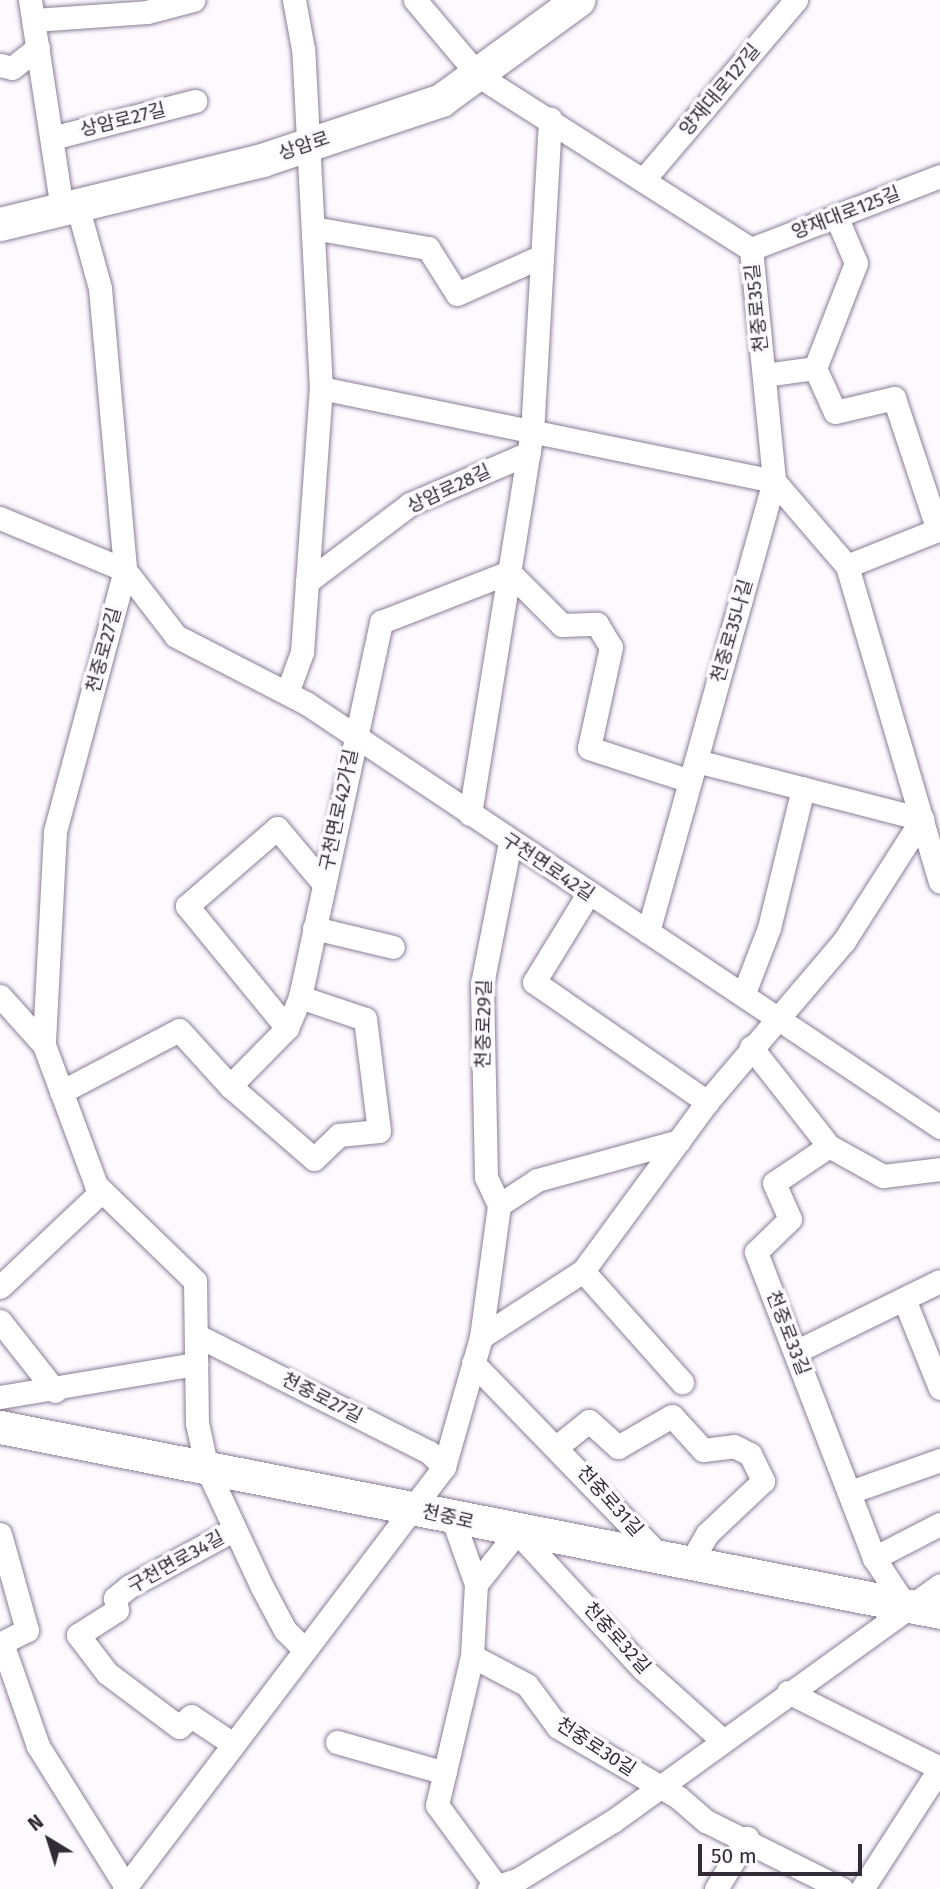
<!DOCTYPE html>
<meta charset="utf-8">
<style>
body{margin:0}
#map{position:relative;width:940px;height:1889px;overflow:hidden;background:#fcfaff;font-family:"Fira Sans","Noto Sans KR",sans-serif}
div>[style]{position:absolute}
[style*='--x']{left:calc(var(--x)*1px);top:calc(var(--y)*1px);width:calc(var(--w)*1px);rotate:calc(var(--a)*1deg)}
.roads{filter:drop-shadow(0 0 2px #8b7e95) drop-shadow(0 0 2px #8b7e95)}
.street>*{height:23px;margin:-11.5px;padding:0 11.5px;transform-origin:11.5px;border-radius:11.5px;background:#fff}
.secondary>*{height:33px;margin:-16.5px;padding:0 16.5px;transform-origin:16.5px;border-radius:16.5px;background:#fff}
span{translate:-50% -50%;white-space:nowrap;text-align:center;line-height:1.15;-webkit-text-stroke:7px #fcfaff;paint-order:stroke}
.street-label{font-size:19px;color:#302b34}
.north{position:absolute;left:14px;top:1805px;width:70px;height:70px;-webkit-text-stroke:5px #fcfaff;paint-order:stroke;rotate:322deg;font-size:19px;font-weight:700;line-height:28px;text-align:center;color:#302b34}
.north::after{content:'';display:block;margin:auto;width:24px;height:32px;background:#302b34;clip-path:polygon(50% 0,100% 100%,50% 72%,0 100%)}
.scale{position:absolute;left:698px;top:1844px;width:164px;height:32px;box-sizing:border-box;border:4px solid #302b34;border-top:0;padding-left:9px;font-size:21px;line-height:24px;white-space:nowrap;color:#302b34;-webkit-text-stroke:5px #fcfaff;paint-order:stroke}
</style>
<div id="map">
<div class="roads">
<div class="street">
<div style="--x:30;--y:0;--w:211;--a:81.3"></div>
<div style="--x:415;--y:0;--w:99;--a:49.9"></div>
<div style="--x:479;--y:76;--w:322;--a:32.5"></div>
<div style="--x:34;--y:20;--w:113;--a:-4"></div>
<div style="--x:147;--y:12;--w:48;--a:-14.6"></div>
<div style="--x:0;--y:65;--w:12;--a:14"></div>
<div style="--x:12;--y:68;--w:33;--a:-38"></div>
<div style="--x:52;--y:138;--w:148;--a:-14.5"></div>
<div style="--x:644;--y:179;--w:235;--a:-49.7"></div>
<div style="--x:77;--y:205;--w:86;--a:74.5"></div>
<div style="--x:100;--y:288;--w:283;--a:84.9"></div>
<div style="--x:125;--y:570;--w:271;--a:105"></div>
<div style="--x:55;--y:832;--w:213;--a:93"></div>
<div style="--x:44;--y:1045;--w:149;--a:69.6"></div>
<div style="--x:96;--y:1185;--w:138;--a:44.1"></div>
<div style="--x:195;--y:1281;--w:142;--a:89.2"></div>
<div style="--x:197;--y:1423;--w:47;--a:77.7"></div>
<div style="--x:207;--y:1469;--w:130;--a:65"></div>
<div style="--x:262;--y:1587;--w:49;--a:61.9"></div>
<div style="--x:285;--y:1630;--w:28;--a:45"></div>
<div style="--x:836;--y:216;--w:51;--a:66.9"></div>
<div style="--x:856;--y:263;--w:113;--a:111.3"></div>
<div style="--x:815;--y:368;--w:48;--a:65.6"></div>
<div style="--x:835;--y:412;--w:61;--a:-13.3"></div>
<div style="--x:894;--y:398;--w:139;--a:71.6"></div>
<div style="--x:313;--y:228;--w:117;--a:9.9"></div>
<div style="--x:428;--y:248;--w:54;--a:57.8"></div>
<div style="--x:457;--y:294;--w:93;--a:-24.1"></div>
<div style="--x:751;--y:249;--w:233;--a:84.3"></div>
<div style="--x:774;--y:481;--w:112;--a:49.3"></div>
<div style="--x:847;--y:566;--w:329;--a:73.6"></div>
<div style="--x:751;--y:249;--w:203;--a:-21.1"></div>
<div style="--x:764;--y:375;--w:51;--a:-7.8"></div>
<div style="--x:321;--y:388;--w:462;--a:11.6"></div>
<div style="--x:0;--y:518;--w:135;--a:22.6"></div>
<div style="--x:125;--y:570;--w:83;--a:52.3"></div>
<div style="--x:176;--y:636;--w:146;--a:27.3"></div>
<div style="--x:306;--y:703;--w:763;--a:33.77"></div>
<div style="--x:847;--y:566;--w:100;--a:-21.7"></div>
<div style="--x:307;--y:582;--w:129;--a:-37.1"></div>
<div style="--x:410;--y:504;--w:129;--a:-23.2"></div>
<div style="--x:287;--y:693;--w:44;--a:-69.9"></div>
<div style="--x:302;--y:652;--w:265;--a:-85.9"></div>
<div style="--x:321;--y:388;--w:339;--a:-93"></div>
<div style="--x:303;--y:49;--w:50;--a:-100.4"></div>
<div style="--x:470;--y:814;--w:386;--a:-80.8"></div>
<div style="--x:532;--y:433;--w:315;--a:-86.7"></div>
<div style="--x:588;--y:894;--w:103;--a:121.5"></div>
<div style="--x:534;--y:982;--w:211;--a:34.7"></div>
<div style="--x:314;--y:928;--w:81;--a:13.5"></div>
<div style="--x:648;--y:932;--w:468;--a:-74.4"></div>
<div style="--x:744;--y:993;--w:70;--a:-69"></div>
<div style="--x:769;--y:928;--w:144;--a:-76.3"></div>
<div style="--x:0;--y:996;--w:66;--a:48.1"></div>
<div style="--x:287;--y:1028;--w:158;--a:-129.3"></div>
<div style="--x:187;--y:906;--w:119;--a:-40.9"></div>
<div style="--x:277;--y:828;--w:73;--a:50"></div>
<div style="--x:751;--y:1047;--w:126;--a:51.8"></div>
<div style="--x:829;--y:1146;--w:62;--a:29.1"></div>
<div style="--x:883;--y:1176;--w:57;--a:-7"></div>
<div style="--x:230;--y:1086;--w:81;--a:-45.5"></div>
<div style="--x:287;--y:1028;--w:34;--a:-67"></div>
<div style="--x:300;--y:997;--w:384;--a:-77.8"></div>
<div style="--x:381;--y:622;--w:137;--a:-21.3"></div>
<div style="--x:509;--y:572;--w:75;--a:45"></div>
<div style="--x:562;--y:625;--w:35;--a:-2"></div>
<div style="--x:597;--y:624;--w:27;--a:59"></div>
<div style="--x:611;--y:647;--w:103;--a:102.3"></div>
<div style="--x:589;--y:748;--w:106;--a:18.1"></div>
<div style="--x:61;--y:1092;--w:133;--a:-27.7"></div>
<div style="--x:179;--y:1030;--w:76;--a:47.7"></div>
<div style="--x:230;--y:1086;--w:111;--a:41"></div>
<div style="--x:314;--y:1159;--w:35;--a:-44"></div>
<div style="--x:339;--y:1135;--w:40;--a:-5.7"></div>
<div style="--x:379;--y:1131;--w:113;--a:-97.1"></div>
<div style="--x:365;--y:1019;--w:69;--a:-161.3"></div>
<div style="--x:829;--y:1146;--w:66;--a:146.1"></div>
<div style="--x:774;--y:1183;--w:39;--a:66"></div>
<div style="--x:790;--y:1219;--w:47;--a:135.9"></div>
<div style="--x:756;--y:1252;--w:328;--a:68.9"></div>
<div style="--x:874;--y:1558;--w:56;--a:56.6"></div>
<div style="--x:499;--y:1205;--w:31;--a:-115"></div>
<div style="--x:486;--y:1177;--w:193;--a:-91.2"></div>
<div style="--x:482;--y:984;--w:145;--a:-78.8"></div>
<div style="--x:583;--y:1271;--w:149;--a:48.3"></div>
<div style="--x:0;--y:1287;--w:140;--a:-43.3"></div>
<div style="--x:904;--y:1299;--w:96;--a:68"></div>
<div style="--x:0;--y:1321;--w:89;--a:51.8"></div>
<div style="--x:196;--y:1335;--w:261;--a:26.7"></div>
<div style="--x:429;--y:1452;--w:21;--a:45"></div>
<div style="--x:481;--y:1337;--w:133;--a:-82.2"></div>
<div style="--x:499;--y:1205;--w:45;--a:-33.3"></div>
<div style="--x:537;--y:1180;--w:147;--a:-15.4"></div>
<div style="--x:795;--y:1352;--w:161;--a:-26.1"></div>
<div style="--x:473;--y:1363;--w:269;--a:45.9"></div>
<div style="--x:0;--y:1397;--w:199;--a:-9.6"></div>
<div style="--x:559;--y:1445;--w:38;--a:-39"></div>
<div style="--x:589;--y:1421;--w:39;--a:42"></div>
<div style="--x:618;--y:1447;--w:62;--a:-29.9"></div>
<div style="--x:672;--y:1416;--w:46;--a:47.6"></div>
<div style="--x:703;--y:1450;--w:31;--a:-7"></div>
<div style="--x:734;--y:1446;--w:18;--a:27"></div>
<div style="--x:750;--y:1454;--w:30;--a:64"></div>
<div style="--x:763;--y:1481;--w:77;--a:136.6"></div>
<div style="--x:707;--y:1534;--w:32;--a:120"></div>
<div style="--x:850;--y:1492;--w:96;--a:-19.6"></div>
<div style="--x:452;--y:1517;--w:71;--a:70.3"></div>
<div style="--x:476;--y:1584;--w:72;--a:93.2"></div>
<div style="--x:472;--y:1656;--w:153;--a:103.2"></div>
<div style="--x:437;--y:1805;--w:102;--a:53.8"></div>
<div style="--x:0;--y:1534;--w:100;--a:74.3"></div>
<div style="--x:27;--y:1630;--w:28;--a:153"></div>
<div style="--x:2;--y:1643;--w:109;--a:70.7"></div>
<div style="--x:38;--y:1746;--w:166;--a:58"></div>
<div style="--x:874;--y:1558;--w:74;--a:-27.3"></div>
<div style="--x:476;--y:1584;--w:66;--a:-51.7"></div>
<div style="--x:517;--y:1532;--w:186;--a:47.4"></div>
<div style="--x:643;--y:1669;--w:105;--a:41.9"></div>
<div style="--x:472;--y:1656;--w:62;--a:27.8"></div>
<div style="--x:527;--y:1685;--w:52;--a:53.6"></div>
<div style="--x:558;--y:1727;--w:139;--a:30.3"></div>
<div style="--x:678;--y:1797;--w:37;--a:41"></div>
<div style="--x:706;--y:1821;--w:152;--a:26.6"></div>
<div style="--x:788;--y:1692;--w:170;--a:26.6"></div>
<div style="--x:940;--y:1768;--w:144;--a:122.8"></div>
<div style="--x:337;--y:1742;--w:112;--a:16"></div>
<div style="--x:233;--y:1744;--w:50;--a:-146.3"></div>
<div style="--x:191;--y:1716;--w:16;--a:137"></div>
<div style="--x:179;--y:1727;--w:90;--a:-143.1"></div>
<div style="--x:107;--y:1673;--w:48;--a:-127.3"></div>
<div style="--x:78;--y:1635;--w:46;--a:-32.7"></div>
<div style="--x:117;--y:1610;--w:12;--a:-99"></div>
<div style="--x:115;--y:1598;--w:19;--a:-39"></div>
<div style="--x:130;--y:1586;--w:119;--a:-28.5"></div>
<div style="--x:124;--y:1889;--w:530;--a:-52.83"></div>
<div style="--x:444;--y:1467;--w:135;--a:-74.1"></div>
<div style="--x:481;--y:1337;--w:121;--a:-32.9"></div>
<div style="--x:583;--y:1271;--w:210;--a:-53.7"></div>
<div style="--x:707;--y:1102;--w:211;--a:-49.6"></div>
<div style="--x:844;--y:941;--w:145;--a:-57.4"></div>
<div style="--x:922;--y:819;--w:233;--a:-165.6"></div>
<div style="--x:489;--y:1889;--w:29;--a:-18"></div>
<div style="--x:517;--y:1880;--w:113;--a:-31.6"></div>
<div style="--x:613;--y:1821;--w:403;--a:-35.8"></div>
<div style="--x:716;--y:1889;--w:60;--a:-58.7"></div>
</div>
<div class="secondary">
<div style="--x:0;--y:224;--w:270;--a:-13.7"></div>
<div style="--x:262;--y:160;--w:189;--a:-18.5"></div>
<div style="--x:441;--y:100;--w:170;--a:-36.1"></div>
<div style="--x:0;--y:1427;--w:958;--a:11.13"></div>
</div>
</div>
<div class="street-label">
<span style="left:720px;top:90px;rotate:-50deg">양재대로127길</span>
<span style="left:123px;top:120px;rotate:-14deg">상암로27길</span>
<span style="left:304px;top:146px;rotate:-19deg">상암로</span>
<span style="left:846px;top:213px;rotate:-21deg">양재대로125길</span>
<span style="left:757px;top:308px;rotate:-96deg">천중로35길</span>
<span style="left:449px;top:489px;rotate:-25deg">상암로28길</span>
<span style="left:732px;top:631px;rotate:-74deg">천중로35나길</span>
<span style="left:104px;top:650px;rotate:-75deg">천중로27길</span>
<span style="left:339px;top:810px;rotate:-78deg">구천면로42가길</span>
<span style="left:548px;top:867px;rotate:34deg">구천면로42길</span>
<span style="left:484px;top:1024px;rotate:-89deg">천중로29길</span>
<span style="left:788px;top:1333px;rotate:69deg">천중로33길</span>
<span style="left:322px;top:1398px;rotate:27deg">천중로27길</span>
<span style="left:610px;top:1501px;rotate:48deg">천중로31길</span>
<span style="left:448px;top:1517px;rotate:13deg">천중로</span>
<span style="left:176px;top:1562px;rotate:-29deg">구천면로34길</span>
<span style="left:617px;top:1638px;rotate:48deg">천중로32길</span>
<span style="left:596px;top:1747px;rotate:33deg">천중로30길</span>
</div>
<div class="north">N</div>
<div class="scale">50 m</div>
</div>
